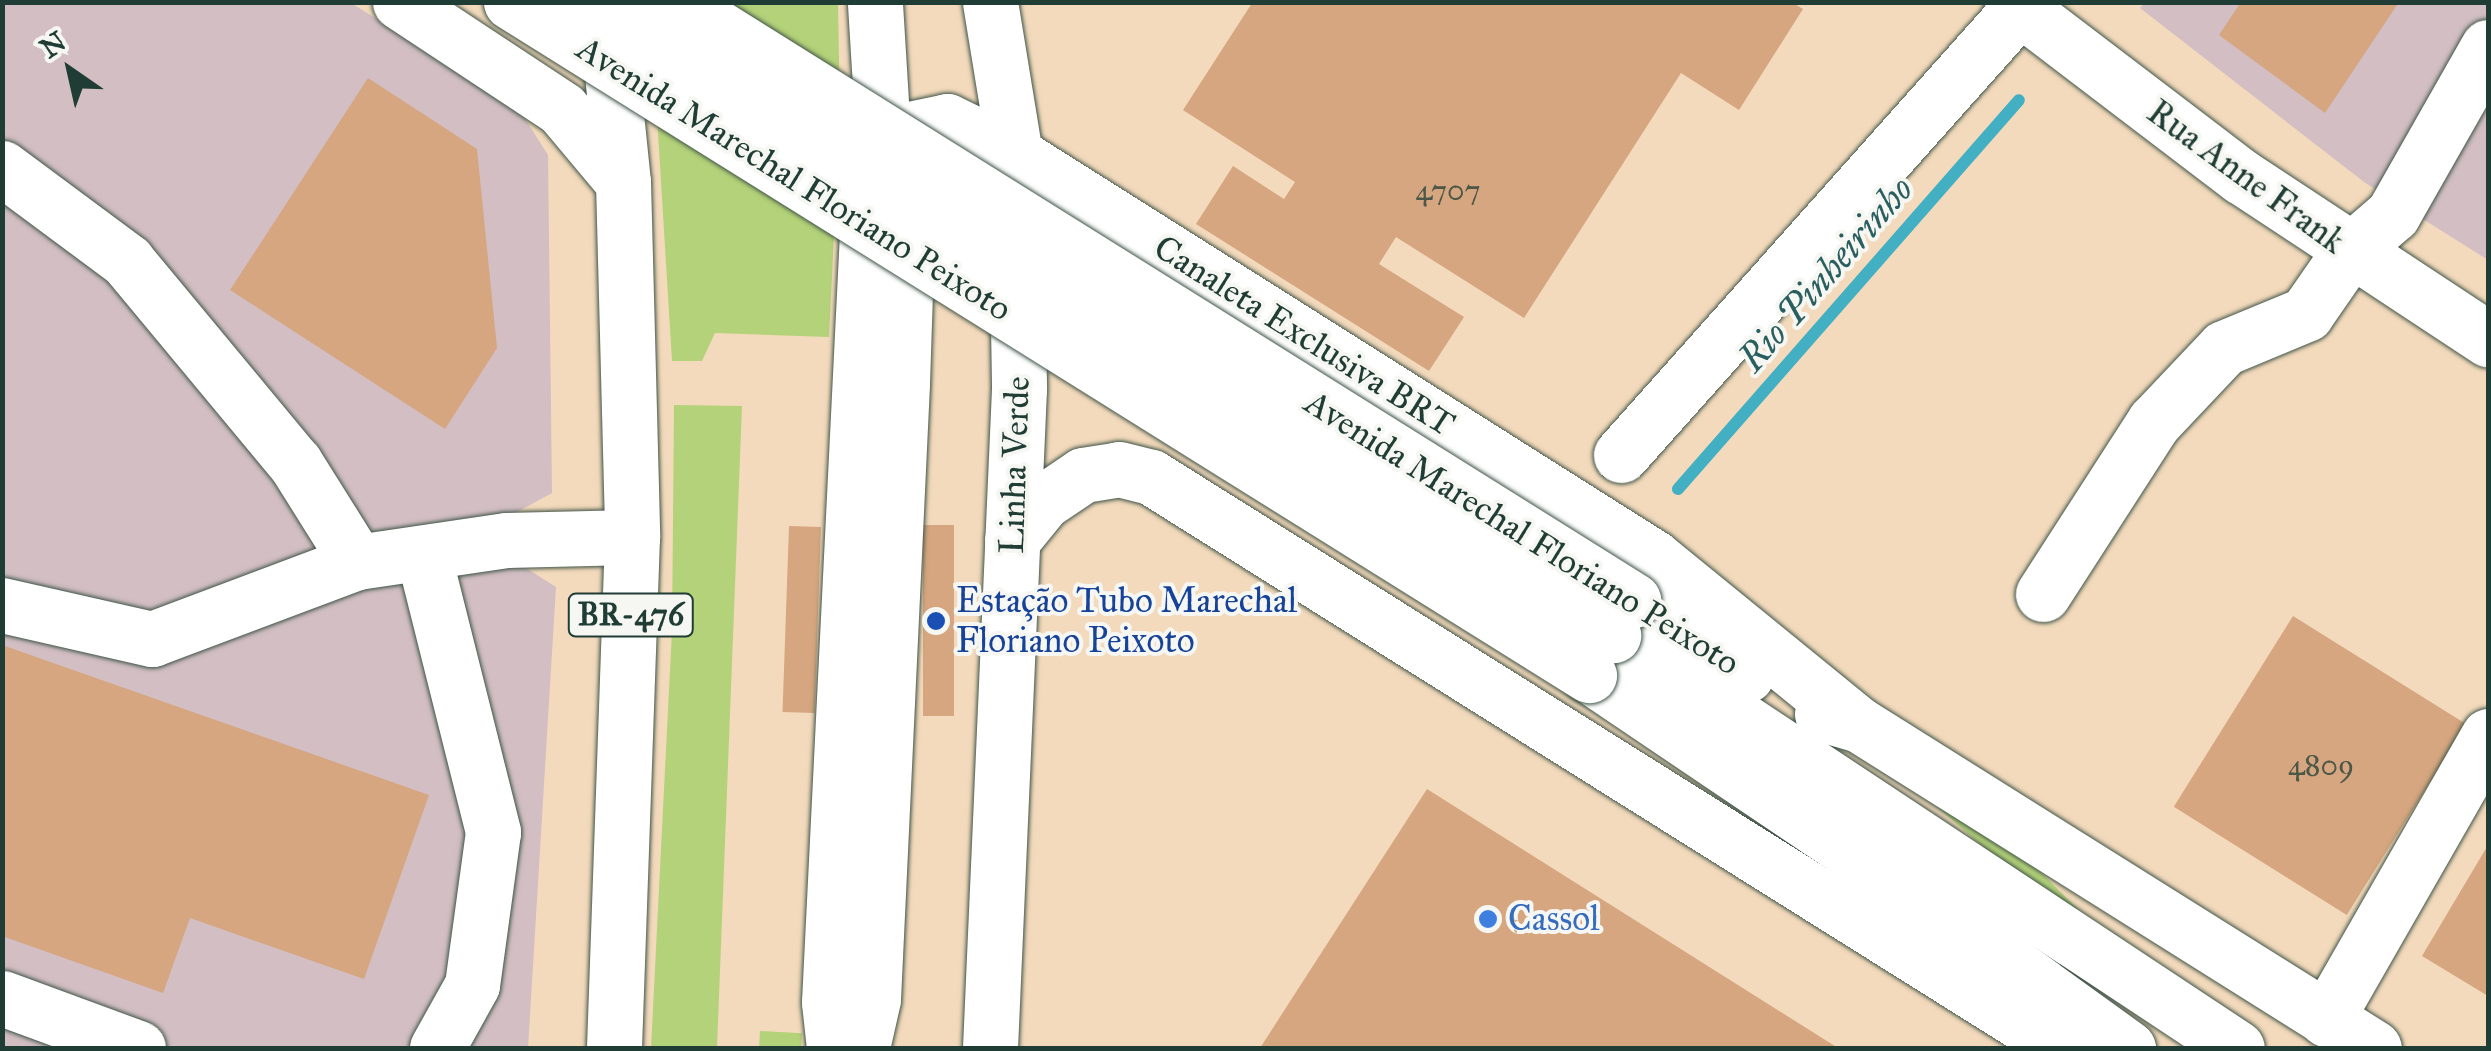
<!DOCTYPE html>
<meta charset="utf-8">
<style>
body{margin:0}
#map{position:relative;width:2491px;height:1051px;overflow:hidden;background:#f4dabc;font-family:"IM FELL Great Primer",serif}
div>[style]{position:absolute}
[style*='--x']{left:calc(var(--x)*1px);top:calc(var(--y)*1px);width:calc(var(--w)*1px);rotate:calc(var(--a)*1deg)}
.industrial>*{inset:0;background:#d2bec3}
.green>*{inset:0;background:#b4d279;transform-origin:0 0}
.stream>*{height:12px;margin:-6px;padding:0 6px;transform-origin:6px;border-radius:6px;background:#43afc2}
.building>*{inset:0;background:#d5a67f;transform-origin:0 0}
.roads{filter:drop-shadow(0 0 2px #3f5548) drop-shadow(0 0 2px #3f5548)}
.minor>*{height:55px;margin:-27.5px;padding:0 27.5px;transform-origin:27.5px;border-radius:27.5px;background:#fff}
.major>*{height:55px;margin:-27.5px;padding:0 27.5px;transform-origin:27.5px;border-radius:27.5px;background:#fff}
.highway>*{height:55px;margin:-27.5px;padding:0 27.5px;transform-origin:27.5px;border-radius:27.5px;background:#fff}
.bridges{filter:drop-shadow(0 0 2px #3f5548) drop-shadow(0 0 2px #3f5548)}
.minor-bridge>*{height:55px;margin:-27.5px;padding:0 27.5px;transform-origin:27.5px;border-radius:27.5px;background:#fff}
.dots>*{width:28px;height:28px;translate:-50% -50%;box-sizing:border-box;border:5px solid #f6f6f2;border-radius:50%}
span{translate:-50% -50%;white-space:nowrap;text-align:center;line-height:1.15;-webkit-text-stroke:8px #f6f6f2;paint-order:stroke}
.number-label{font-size:30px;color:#4c5747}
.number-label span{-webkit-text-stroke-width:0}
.shield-label span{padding:2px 8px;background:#f6f6f2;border:2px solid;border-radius:8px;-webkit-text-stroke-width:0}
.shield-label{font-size:32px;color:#1f3d34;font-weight:700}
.street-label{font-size:35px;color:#1f3d34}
.transit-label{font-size:35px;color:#164399}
.left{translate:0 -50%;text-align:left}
.shop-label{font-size:35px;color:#366cbe}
.water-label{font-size:38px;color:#2a5f5f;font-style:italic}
.frame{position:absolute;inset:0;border:5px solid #1f3d34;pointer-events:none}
.north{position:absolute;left:20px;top:20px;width:100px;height:100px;-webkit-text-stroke:8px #f6f6f2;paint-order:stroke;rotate:326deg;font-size:28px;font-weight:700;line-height:40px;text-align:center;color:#1f3d34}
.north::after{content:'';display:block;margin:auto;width:35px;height:45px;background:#1f3d34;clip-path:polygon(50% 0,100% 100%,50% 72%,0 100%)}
</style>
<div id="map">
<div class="industrial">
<div style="clip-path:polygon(2145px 2px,2488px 3px,2488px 260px,2364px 182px,2140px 8px)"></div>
<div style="clip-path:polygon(2px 3px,351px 3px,517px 106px,548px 155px,552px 493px,508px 517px,504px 554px,556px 587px,528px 1048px,3px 1048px)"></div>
</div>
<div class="green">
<div style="clip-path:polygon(650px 3px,838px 3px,840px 114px,829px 337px,715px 333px,702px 361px,672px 361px)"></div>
<div style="clip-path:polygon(674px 405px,742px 406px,717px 1048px,651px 1048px,672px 630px)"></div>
<div style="clip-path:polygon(1907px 781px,2010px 842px,2086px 917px,1995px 857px)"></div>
<div style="left:760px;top:1031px;width:42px;height:17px;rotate:3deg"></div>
</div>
<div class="stream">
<div style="--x:1678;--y:489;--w:517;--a:-48.76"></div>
</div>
<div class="building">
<div style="clip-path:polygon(2241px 2px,2399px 2px,2325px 113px,2219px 35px)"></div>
<div style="clip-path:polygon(1252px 3px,1793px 3px,1803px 9px,1739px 110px,1681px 73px,1524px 318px,1396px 237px,1379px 264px,1464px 317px,1429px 371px,1196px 224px,1233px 166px,1284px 199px,1295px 182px,1183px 110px)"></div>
<div style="clip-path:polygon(368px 78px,477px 149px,497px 348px,445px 429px,230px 290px)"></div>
<div style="left:923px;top:525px;width:31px;height:191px"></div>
<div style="left:789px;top:526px;width:32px;height:186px;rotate:2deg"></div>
<div style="left:2293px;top:616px;width:204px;height:225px;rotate:32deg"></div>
<div style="clip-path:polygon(2px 645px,429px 795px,364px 979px,190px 918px,163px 993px,2px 936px)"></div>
<div style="clip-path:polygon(1427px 789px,1838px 1048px,1260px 1048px)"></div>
<div style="clip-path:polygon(2488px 845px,2488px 996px,2422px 956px)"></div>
</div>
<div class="roads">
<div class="minor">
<div style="--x:884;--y:151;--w:34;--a:-40"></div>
<div style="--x:910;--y:129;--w:38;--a:-12"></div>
<div style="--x:947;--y:121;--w:76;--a:25.9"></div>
<div style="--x:1015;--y:154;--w:755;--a:32.28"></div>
<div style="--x:1653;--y:557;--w:264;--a:39.2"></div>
<div style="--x:2;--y:168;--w:156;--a:36.6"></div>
<div style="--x:127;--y:261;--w:263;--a:50.3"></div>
<div style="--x:295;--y:463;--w:117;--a:57.9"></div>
<div style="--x:1621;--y:455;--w:607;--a:-48.27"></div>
<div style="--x:423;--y:553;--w:288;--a:75.9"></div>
<div style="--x:493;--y:832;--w:154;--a:97.8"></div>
<div style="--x:472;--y:985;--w:72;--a:119.1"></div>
<div style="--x:2043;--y:594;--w:205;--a:-57.2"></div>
<div style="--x:2154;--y:422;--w:102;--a:-46.6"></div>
<div style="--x:2224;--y:348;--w:89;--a:-22.5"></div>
<div style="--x:2306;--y:314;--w:75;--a:-55.3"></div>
<div style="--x:2349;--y:252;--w:58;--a:-40.8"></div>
<div style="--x:2393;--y:214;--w:192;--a:-60.4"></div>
<div style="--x:1633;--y:600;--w:136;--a:33.6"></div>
<div style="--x:2;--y:605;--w:154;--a:12.8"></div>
<div style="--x:152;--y:639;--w:219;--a:-20.6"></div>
<div style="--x:357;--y:562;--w:151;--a:-8.4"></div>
<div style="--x:506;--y:540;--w:126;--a:-1.4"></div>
<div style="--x:1613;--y:635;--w:748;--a:33.5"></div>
<div style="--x:1589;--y:675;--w:415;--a:34"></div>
<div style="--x:1933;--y:907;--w:241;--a:35.9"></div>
<div style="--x:1822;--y:714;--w:37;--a:16"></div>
<div style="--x:1858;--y:724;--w:609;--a:32.12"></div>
<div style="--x:2;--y:998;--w:145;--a:20.2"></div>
<div style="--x:2326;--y:1019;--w:326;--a:-60.2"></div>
<div style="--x:834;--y:1048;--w:46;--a:-96.2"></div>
<div style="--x:829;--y:1002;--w:789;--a:-87.17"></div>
<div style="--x:868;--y:214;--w:37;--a:-68"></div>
<div style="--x:882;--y:180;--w:29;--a:-86"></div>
<div style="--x:884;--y:151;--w:149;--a:-93.5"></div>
<div style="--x:862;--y:1048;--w:50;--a:-77.3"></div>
<div style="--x:873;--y:999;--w:617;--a:-87.3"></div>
<div style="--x:902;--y:383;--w:153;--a:-88.1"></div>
<div style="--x:907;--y:230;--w:23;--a:-115"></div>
</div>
<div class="major">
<div style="--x:2012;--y:2;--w:289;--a:37.3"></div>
<div style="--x:2242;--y:177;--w:295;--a:33.4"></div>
</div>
<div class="highway">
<div style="--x:400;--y:2;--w:194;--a:33.4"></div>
<div style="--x:562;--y:109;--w:95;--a:50.1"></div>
<div style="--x:990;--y:2;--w:154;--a:80.7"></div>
<div style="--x:1015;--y:154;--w:235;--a:89"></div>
<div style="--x:1019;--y:389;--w:660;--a:92.52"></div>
<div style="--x:607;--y:25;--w:158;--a:84.2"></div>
<div style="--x:623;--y:182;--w:355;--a:88.5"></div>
<div style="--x:632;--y:537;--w:511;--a:92.02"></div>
<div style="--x:1012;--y:540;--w:49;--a:-50.8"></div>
<div style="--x:1043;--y:502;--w:48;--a:-34"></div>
<div style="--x:1083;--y:475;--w:36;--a:-9"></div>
<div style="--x:1119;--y:469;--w:33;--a:14"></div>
<div style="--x:1151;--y:477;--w:1075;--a:32.08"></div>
</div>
</div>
<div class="bridges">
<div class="minor-bridge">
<div style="--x:511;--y:2;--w:1271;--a:31.98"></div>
<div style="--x:594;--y:2;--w:1200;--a:31.85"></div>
<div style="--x:677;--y:2;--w:1128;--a:32.03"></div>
</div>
</div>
<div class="dots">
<div style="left:936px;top:621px;background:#1a4fb4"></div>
<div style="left:1488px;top:919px;background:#3f7fe0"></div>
</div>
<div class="number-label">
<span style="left:1448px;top:190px">4707</span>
<span style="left:2321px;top:765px">4809</span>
</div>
<div class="shield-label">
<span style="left:631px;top:615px">BR-476</span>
</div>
<div class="street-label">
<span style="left:2246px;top:177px;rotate:36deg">Rua Anne Frank</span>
<span style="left:794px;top:179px;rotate:32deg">Avenida Marechal Floriano Peixoto</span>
<span style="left:1304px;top:336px;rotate:32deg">Canaleta Exclusiva BRT</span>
<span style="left:1015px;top:465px;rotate:-88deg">Linha Verde</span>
<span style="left:1522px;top:533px;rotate:32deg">Avenida Marechal Floriano Peixoto</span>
</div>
<div class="transit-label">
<span class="left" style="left:956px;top:621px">Estação Tubo Marechal<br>Floriano Peixoto</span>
</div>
<div class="shop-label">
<span class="left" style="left:1508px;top:919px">Cassol</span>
</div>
<div class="water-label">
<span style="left:1826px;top:274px;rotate:-49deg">Rio Pinheirinho</span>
</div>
<div class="frame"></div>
<div class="north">N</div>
</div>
